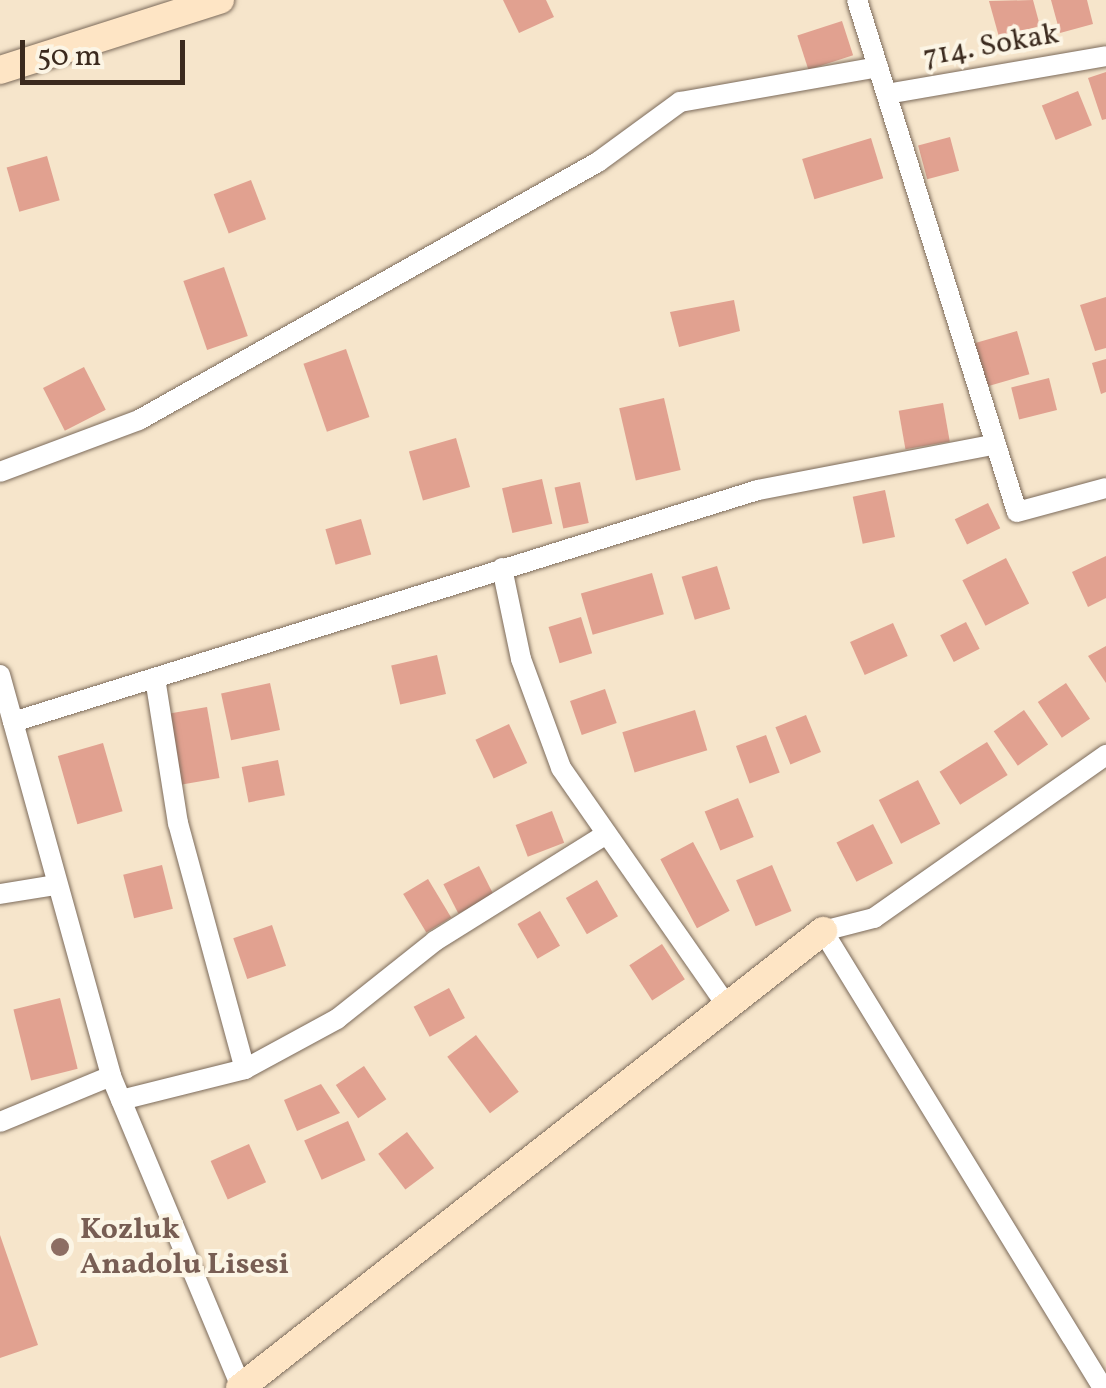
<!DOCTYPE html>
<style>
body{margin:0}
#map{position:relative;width:1106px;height:1388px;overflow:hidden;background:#f6e5cb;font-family:Vollkorn,serif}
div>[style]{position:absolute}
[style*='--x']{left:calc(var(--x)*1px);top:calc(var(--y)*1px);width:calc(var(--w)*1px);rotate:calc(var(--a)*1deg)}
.building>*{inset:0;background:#e1a190;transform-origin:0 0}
.roads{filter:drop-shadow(0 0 2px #7c6b5b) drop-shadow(0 0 2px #7c6b5b)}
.street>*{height:20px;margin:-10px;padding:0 10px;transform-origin:10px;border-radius:10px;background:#fff}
.secondary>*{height:28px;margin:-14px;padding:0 14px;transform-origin:14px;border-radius:14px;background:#fee5c5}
.dots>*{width:28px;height:28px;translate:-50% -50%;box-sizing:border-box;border:5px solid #fcf5e5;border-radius:50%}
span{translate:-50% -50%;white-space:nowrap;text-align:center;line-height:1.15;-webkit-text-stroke:8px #fcf5e5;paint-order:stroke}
.street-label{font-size:30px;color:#3b2a1e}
.education-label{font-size:30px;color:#785e54;font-weight:700}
.left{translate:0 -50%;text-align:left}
.scale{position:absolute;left:20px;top:40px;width:165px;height:45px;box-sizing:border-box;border:5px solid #3b2a1e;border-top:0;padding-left:12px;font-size:30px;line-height:35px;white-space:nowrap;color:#3b2a1e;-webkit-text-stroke:8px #fcf5e5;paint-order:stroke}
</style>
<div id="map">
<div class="building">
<div style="clip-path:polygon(503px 0,546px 0,554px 17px,519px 33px)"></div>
<div style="clip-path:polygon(1033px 0,1040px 26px,999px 37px,989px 1px)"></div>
<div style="clip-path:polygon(1051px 0,1087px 0,1093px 24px,1060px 33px)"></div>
<div style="left:842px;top:21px;width:36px;height:47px;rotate:72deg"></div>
<div style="clip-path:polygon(1106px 72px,1106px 119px,1102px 120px,1088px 78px)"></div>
<div style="left:1078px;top:91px;width:37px;height:39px;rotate:68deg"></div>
<div style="left:950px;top:137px;width:35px;height:33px;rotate:75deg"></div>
<div style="left:871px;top:138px;width:42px;height:72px;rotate:73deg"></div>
<div style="left:47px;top:156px;width:46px;height:42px;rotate:74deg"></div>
<div style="left:251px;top:180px;width:42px;height:40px;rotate:69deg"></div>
<div style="left:224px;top:267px;width:73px;height:43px;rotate:71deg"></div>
<div style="clip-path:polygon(1106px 297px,1106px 348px,1095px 351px,1080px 305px)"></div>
<div style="clip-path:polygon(734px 300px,740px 331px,679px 347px,670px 312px)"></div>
<div style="left:1017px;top:331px;width:45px;height:46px;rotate:74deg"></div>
<div style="left:346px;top:349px;width:72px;height:45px;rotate:71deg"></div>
<div style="clip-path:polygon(1106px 359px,1106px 392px,1101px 394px,1092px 363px)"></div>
<div style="left:84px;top:367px;width:48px;height:46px;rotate:63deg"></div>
<div style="left:1049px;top:378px;width:33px;height:39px;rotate:76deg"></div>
<div style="left:664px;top:398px;width:74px;height:46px;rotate:77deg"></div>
<div style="left:943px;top:403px;width:39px;height:45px;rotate:80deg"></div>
<div style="left:456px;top:438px;width:51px;height:49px;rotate:74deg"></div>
<div style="left:542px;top:479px;width:46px;height:41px;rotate:77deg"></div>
<div style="left:580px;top:482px;width:42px;height:26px;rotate:78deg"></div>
<div style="left:885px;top:490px;width:48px;height:33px;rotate:78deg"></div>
<div style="left:988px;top:503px;width:28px;height:37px;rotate:64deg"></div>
<div style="left:361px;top:519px;width:37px;height:37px;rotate:74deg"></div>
<div style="clip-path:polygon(1106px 556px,1106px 598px,1088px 607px,1072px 572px)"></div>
<div style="left:1006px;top:558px;width:51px;height:49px;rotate:63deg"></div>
<div style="left:717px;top:566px;width:45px;height:37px;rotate:73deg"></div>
<div style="left:652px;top:573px;width:43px;height:74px;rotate:74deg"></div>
<div style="left:581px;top:617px;width:38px;height:34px;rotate:73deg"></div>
<div style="left:966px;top:622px;width:30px;height:29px;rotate:63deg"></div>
<div style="left:893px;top:623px;width:36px;height:47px;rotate:66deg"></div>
<div style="clip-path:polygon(1106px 646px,1106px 683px,1088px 656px)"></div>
<div style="left:437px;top:655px;width:40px;height:47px;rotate:77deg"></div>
<div style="left:270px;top:683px;width:48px;height:50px;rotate:78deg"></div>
<div style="left:1066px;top:683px;width:43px;height:34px;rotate:56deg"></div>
<div style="left:605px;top:689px;width:36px;height:37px;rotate:71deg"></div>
<div style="left:207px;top:707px;width:72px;height:38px;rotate:80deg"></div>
<div style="left:695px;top:710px;width:42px;height:76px;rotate:73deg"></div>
<div style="left:1024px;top:710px;width:42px;height:37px;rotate:55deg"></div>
<div style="left:806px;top:715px;width:40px;height:33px;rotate:68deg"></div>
<div style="left:509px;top:724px;width:43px;height:37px;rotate:65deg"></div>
<div style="left:766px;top:735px;width:40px;height:32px;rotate:70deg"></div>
<div style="left:987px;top:742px;width:39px;height:56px;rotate:58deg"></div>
<div style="left:103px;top:743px;width:71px;height:47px;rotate:74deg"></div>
<div style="left:278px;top:760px;width:36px;height:37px;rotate:79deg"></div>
<div style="left:918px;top:780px;width:49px;height:44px;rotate:63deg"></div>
<div style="left:738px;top:798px;width:42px;height:36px;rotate:68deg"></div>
<div style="left:552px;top:811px;width:34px;height:39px;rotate:69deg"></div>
<div style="left:873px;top:824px;width:44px;height:41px;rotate:63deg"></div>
<div style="left:693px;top:842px;width:78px;height:37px;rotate:62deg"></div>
<div style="left:162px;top:865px;width:45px;height:40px;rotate:76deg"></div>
<div style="left:772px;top:865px;width:50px;height:39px;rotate:67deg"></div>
<div style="left:479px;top:866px;width:33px;height:40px;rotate:63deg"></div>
<div style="left:428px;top:879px;width:45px;height:29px;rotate:59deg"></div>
<div style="left:597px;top:880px;width:42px;height:36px;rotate:60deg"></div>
<div style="left:540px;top:911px;width:40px;height:26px;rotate:60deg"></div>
<div style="left:272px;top:925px;width:43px;height:41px;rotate:71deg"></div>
<div style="left:662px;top:944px;width:42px;height:39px;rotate:57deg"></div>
<div style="left:449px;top:988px;width:34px;height:40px;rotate:62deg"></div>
<div style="left:60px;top:998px;width:73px;height:48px;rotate:76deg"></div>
<div style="left:476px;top:1035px;width:71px;height:36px;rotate:53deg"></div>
<div style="left:364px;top:1066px;width:40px;height:34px;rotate:56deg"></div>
<div style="clip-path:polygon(321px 1084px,340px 1113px,297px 1131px,284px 1100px)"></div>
<div style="left:348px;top:1121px;width:43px;height:48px;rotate:66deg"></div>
<div style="left:407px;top:1132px;width:45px;height:36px;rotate:53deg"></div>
<div style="left:249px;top:1144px;width:42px;height:42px;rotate:66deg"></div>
<div style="clip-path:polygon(0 1235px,38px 1345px,0 1358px)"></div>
</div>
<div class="roads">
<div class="street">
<div style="--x:857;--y:0;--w:536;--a:72.65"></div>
<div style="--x:1017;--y:512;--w:92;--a:-15.1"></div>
<div style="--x:887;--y:94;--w:222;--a:-9.8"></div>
<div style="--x:0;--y:472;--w:148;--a:-20.5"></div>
<div style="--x:139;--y:420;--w:527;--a:-29.34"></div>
<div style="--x:598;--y:162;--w:102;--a:-36.2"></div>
<div style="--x:680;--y:102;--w:201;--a:-10"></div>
<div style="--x:502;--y:568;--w:93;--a:78.2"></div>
<div style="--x:521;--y:659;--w:116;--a:69.8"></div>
<div style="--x:561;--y:768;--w:287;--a:55.1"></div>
<div style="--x:0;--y:675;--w:416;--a:74.5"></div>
<div style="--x:111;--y:1076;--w:337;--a:67.3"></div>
<div style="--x:155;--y:678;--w:147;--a:81"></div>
<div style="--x:178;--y:823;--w:255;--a:74.8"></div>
<div style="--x:13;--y:722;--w:780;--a:-17.3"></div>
<div style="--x:758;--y:490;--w:242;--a:-10.9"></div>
<div style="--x:0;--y:894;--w:57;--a:-9.1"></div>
<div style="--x:121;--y:1100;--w:128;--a:-14"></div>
<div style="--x:245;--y:1069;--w:105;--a:-28.5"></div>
<div style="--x:337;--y:1019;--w:125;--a:-38.5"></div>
<div style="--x:435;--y:941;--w:202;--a:-32"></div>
<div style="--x:0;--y:1122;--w:120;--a:-22.5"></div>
<div style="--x:1103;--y:1388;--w:536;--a:-121.5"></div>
<div style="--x:823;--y:931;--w:53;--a:-14.3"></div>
<div style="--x:874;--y:918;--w:284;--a:-35.1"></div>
</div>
<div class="secondary">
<div style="--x:0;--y:70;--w:231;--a:-17.7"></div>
<div style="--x:240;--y:1388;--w:741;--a:-38.09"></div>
</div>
</div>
<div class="dots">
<div style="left:60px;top:1247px;background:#8d6e63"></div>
</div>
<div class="street-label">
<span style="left:991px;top:46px;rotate:-10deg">714. Sokak</span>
</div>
<div class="education-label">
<span class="left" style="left:80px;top:1247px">Kozluk<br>Anadolu Lisesi</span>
</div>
<div class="scale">50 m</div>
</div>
